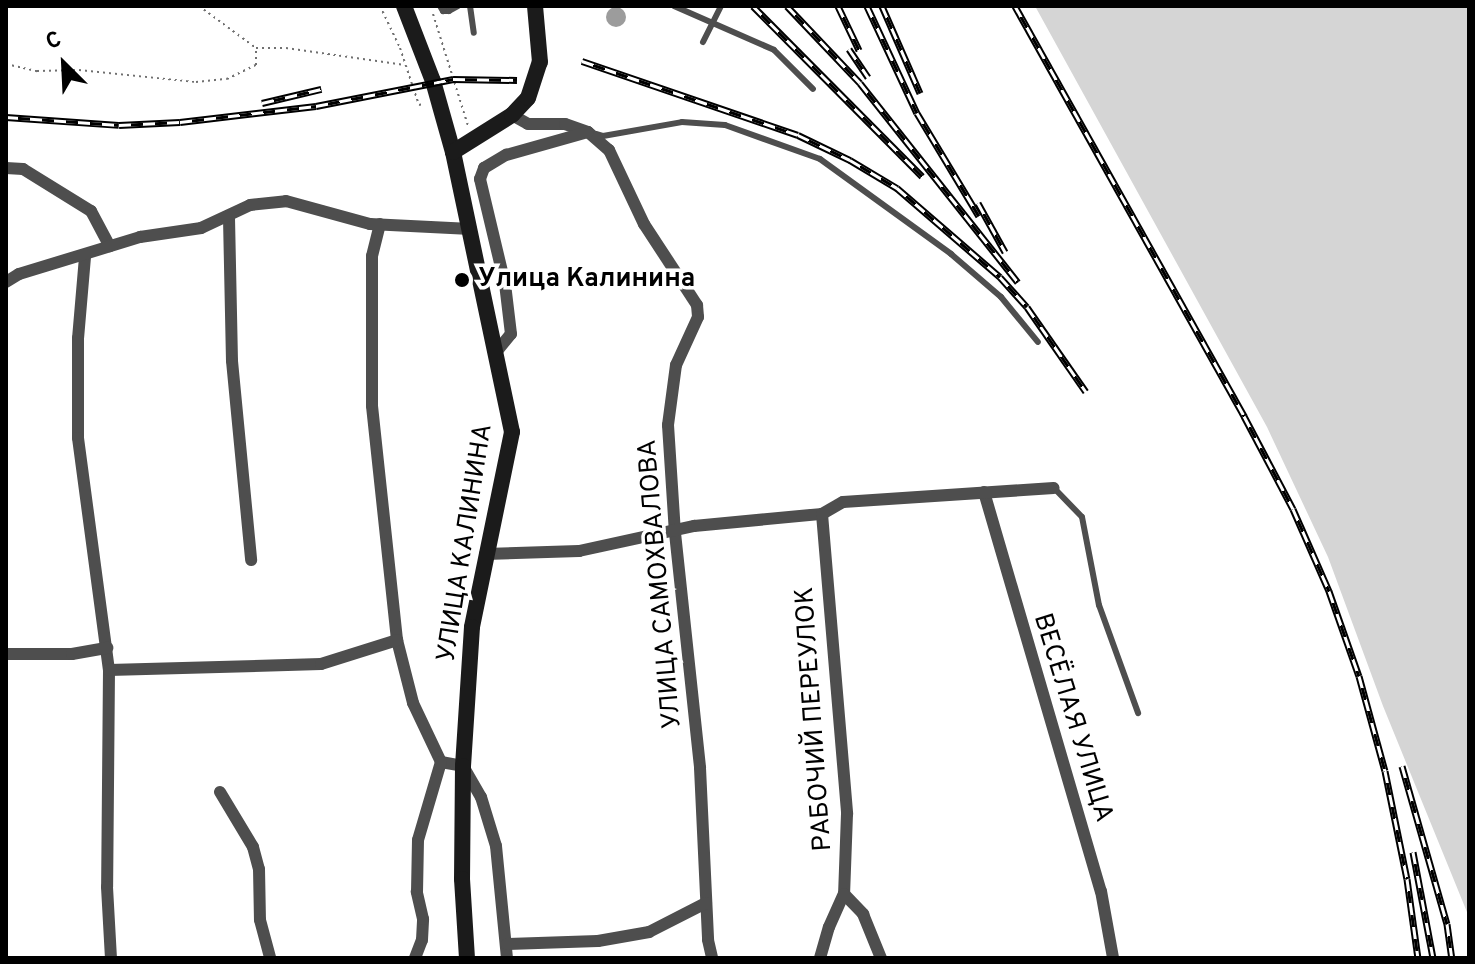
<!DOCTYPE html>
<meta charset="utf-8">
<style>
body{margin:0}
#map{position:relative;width:1475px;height:964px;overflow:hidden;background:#fff;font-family:Overpass,sans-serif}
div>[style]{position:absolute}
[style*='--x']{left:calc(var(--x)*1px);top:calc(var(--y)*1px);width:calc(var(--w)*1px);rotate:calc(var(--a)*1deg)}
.green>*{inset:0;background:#d5d5d5}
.water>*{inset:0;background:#9c9c9c}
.round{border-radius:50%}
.path>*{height:2px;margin-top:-1px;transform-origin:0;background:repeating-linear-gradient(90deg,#707070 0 2px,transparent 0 6px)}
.lane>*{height:6px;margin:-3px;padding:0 3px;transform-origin:3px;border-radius:3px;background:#4e4e4e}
.street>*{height:12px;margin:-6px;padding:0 6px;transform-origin:6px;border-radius:6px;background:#4e4e4e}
.secondary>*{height:16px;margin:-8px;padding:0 8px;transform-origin:8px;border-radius:8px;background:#1b1b1b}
.rail>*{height:7px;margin-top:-3.5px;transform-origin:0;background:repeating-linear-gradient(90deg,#fff 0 12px,#000 0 24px);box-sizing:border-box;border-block:2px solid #000}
.dots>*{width:22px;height:22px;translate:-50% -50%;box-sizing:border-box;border:4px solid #fff;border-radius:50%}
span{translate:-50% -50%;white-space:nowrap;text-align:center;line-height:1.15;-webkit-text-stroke:7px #fff;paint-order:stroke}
.poi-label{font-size:26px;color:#000;font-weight:700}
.left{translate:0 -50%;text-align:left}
.street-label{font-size:26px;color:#000}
.frame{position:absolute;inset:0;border:8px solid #000;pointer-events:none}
.north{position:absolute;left:24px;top:24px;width:80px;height:80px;-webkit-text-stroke:6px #fff;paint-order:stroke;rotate:336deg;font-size:22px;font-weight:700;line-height:32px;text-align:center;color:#000}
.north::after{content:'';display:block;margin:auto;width:28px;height:36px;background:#000;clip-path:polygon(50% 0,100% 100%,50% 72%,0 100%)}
</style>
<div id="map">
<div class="green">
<div style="clip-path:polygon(1035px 6px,1469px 6px,1469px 917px,1383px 706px,1328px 557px,1267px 427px)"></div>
</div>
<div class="water">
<div class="round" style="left:606px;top:7px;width:20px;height:20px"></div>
</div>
<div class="path">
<div style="--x:199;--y:6;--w:71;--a:36.4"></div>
<div style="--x:256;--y:48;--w:30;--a:0"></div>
<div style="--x:286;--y:48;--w:120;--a:8.1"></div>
<div style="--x:380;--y:6;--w:47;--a:64.5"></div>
<div style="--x:400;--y:48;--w:60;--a:71.6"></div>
<div style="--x:419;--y:105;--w:4;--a:-14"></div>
<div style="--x:433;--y:14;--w:117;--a:72.6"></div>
<div style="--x:6;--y:64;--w:32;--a:13"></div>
<div style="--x:37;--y:71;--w:42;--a:-1.4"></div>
<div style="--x:79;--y:70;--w:118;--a:5.9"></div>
<div style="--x:196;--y:82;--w:31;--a:-6"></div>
<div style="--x:227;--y:79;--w:32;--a:-26"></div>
<div style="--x:256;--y:65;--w:17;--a:-90"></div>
</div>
<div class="lane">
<div style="--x:440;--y:6;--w:6;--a:59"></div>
<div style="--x:443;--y:11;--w:6;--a:0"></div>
<div style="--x:449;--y:11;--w:10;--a:-29"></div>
<div style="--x:470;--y:6;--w:27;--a:82"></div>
<div style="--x:674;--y:6;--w:109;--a:23.7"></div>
<div style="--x:774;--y:50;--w:55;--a:45"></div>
<div style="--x:703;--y:42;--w:40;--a:-63.4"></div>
<div style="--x:596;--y:134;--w:7;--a:16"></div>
<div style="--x:603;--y:136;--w:80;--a:-10"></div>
<div style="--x:682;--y:122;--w:43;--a:4"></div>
<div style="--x:725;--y:125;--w:101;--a:19.7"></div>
<div style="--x:820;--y:159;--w:162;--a:35.9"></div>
<div style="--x:951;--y:254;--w:66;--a:40.7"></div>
<div style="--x:1001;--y:297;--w:58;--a:50.6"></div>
<div style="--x:1054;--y:488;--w:40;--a:46"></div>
<div style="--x:1082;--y:517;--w:90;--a:79.1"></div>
<div style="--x:1099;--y:605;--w:115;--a:70.1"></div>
</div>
<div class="street">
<div style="--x:512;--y:115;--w:18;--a:29"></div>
<div style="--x:528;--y:124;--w:37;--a:0"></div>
<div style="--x:565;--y:124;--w:24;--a:19"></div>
<div style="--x:588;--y:132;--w:28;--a:41"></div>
<div style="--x:609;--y:150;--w:82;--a:64.7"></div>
<div style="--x:644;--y:224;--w:97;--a:56.8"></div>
<div style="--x:697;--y:305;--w:12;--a:85"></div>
<div style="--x:698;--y:317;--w:53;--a:114.6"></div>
<div style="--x:676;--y:365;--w:61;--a:97.6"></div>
<div style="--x:668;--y:425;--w:108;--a:86.3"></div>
<div style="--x:675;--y:533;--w:236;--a:83.9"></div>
<div style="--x:700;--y:768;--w:172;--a:87.3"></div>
<div style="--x:708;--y:940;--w:18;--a:77"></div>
<div style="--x:6;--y:168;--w:17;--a:3"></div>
<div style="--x:23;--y:169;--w:80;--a:31.7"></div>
<div style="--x:91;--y:211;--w:40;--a:62"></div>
<div style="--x:229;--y:218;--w:143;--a:88.8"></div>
<div style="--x:232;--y:361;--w:200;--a:84.5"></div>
<div style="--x:380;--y:224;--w:33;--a:104"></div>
<div style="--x:372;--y:256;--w:150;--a:90"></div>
<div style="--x:372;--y:406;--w:235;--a:83.9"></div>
<div style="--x:397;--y:640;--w:65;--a:75.7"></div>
<div style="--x:413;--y:703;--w:65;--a:64.6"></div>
<div style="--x:441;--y:762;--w:22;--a:10"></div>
<div style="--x:463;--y:766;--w:36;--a:60"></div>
<div style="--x:481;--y:797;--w:51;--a:73"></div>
<div style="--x:496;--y:846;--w:113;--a:84.4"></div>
<div style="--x:85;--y:257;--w:81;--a:94.9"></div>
<div style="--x:78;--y:338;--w:100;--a:90"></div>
<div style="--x:78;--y:438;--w:234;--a:82.4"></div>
<div style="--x:109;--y:670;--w:217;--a:90.5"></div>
<div style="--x:107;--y:887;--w:71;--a:86.8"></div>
<div style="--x:6;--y:282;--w:15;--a:-32"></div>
<div style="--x:19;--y:274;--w:127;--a:-17"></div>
<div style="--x:140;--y:237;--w:62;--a:-8.4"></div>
<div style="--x:201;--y:228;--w:54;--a:-25.1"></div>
<div style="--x:250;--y:205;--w:36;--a:-6"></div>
<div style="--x:286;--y:201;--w:87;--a:15.3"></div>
<div style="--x:370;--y:224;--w:101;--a:2.8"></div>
<div style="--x:497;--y:351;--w:22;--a:-51"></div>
<div style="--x:511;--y:334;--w:50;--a:-96.8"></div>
<div style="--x:505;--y:284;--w:108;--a:-103.4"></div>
<div style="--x:480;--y:179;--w:12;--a:-70"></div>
<div style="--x:484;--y:168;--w:26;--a:-31"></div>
<div style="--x:506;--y:155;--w:85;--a:-15.7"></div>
<div style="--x:984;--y:492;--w:416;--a:73.7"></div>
<div style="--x:1101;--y:891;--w:68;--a:79.8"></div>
<div style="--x:822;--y:514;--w:301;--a:85.2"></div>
<div style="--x:847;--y:814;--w:80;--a:92.1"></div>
<div style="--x:844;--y:894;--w:28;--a:46"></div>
<div style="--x:863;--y:914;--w:48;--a:67.8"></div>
<div style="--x:485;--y:554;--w:94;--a:-1.8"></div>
<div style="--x:579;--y:551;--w:118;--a:-12.3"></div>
<div style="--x:694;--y:526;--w:129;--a:-5.4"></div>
<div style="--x:822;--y:514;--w:24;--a:-30"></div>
<div style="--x:843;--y:502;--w:211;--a:-3.8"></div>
<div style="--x:6;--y:654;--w:66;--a:0"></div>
<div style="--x:72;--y:654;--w:36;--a:-10"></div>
<div style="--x:109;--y:670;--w:212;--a:-1.6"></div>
<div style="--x:321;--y:664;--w:80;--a:-17.5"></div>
<div style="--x:220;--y:792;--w:64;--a:59"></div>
<div style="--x:253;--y:847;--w:23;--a:75"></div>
<div style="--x:259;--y:869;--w:51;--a:88.9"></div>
<div style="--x:260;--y:920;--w:39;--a:75"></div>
<div style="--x:507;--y:944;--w:91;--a:-1.9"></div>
<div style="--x:598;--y:941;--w:52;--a:-10"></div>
<div style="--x:649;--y:932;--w:64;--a:-27"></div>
<div style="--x:415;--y:958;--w:19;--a:-69"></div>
<div style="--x:422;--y:940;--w:21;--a:-87"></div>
<div style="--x:423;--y:919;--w:28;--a:-103"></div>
<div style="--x:417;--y:892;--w:52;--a:-88.9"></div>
<div style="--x:418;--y:840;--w:81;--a:-73.6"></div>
<div style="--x:820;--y:958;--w:32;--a:-74"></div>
<div style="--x:829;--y:927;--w:36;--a:-66"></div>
</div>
<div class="secondary">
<div style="--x:404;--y:6;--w:80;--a:68.9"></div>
<div style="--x:433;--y:81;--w:74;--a:74.3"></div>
<div style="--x:453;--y:152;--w:286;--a:78.1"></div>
<div style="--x:512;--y:432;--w:199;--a:101.6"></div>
<div style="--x:472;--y:627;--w:139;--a:93.7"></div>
<div style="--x:463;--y:766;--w:113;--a:90.5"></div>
<div style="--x:462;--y:879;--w:79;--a:86.4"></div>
<div style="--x:453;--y:152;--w:70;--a:-32.1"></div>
<div style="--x:512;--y:115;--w:23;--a:-47"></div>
<div style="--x:528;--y:98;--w:38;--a:-72"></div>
<div style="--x:540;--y:62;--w:56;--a:-95.1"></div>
</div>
<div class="rail">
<div style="--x:753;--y:6;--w:240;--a:45.2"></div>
<div style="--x:787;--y:6;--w:106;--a:46.5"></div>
<div style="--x:860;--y:83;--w:254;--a:51.6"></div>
<div style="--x:838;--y:6;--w:49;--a:64.5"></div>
<div style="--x:867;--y:6;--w:118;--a:65"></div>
<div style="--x:917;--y:113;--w:120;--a:59"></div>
<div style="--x:882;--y:6;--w:95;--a:66.4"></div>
<div style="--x:1015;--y:6;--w:470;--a:60.8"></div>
<div style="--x:1244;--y:416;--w:105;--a:62.2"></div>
<div style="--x:1293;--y:509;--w:90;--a:66.3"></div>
<div style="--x:1329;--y:591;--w:90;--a:70.6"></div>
<div style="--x:1359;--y:676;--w:98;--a:74.7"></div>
<div style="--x:1385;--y:771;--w:110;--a:78.5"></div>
<div style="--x:1407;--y:879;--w:80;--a:82.1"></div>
<div style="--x:849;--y:49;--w:34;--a:56"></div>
<div style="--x:582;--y:61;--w:228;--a:18.9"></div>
<div style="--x:798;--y:135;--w:58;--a:25.7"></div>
<div style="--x:850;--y:160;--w:55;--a:30.8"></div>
<div style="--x:897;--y:188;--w:136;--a:40.8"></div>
<div style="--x:1000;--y:277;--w:40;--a:48"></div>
<div style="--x:1027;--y:307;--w:103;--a:55.2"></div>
<div style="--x:262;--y:103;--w:61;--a:-13.3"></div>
<div style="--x:6;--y:117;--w:113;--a:4"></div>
<div style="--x:119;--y:125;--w:61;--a:-2.8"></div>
<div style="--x:180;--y:122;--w:137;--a:-6.7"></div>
<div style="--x:316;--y:106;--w:140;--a:-11.1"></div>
<div style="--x:453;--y:79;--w:64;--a:0.9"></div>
<div style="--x:978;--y:203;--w:56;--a:61.1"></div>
<div style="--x:1402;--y:766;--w:164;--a:74.1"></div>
<div style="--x:1447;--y:924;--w:34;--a:82"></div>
<div style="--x:1413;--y:852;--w:108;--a:79.3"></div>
</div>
<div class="dots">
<div style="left:462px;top:280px;background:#000"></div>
</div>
<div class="poi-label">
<span class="left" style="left:478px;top:280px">Улица Калинина</span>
</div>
<div class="street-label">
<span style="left:466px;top:543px;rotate:-81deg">УЛИЦА КАЛИНИНА</span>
<span style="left:661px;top:584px;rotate:-95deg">УЛИЦА САМОХВАЛОВА</span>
<span style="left:1072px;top:718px;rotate:73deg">ВЕСЁЛАЯ УЛИЦА</span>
<span style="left:815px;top:719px;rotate:-94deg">РАБОЧИЙ ПЕРЕУЛОК</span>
</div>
<div class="frame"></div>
<div class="north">С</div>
</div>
